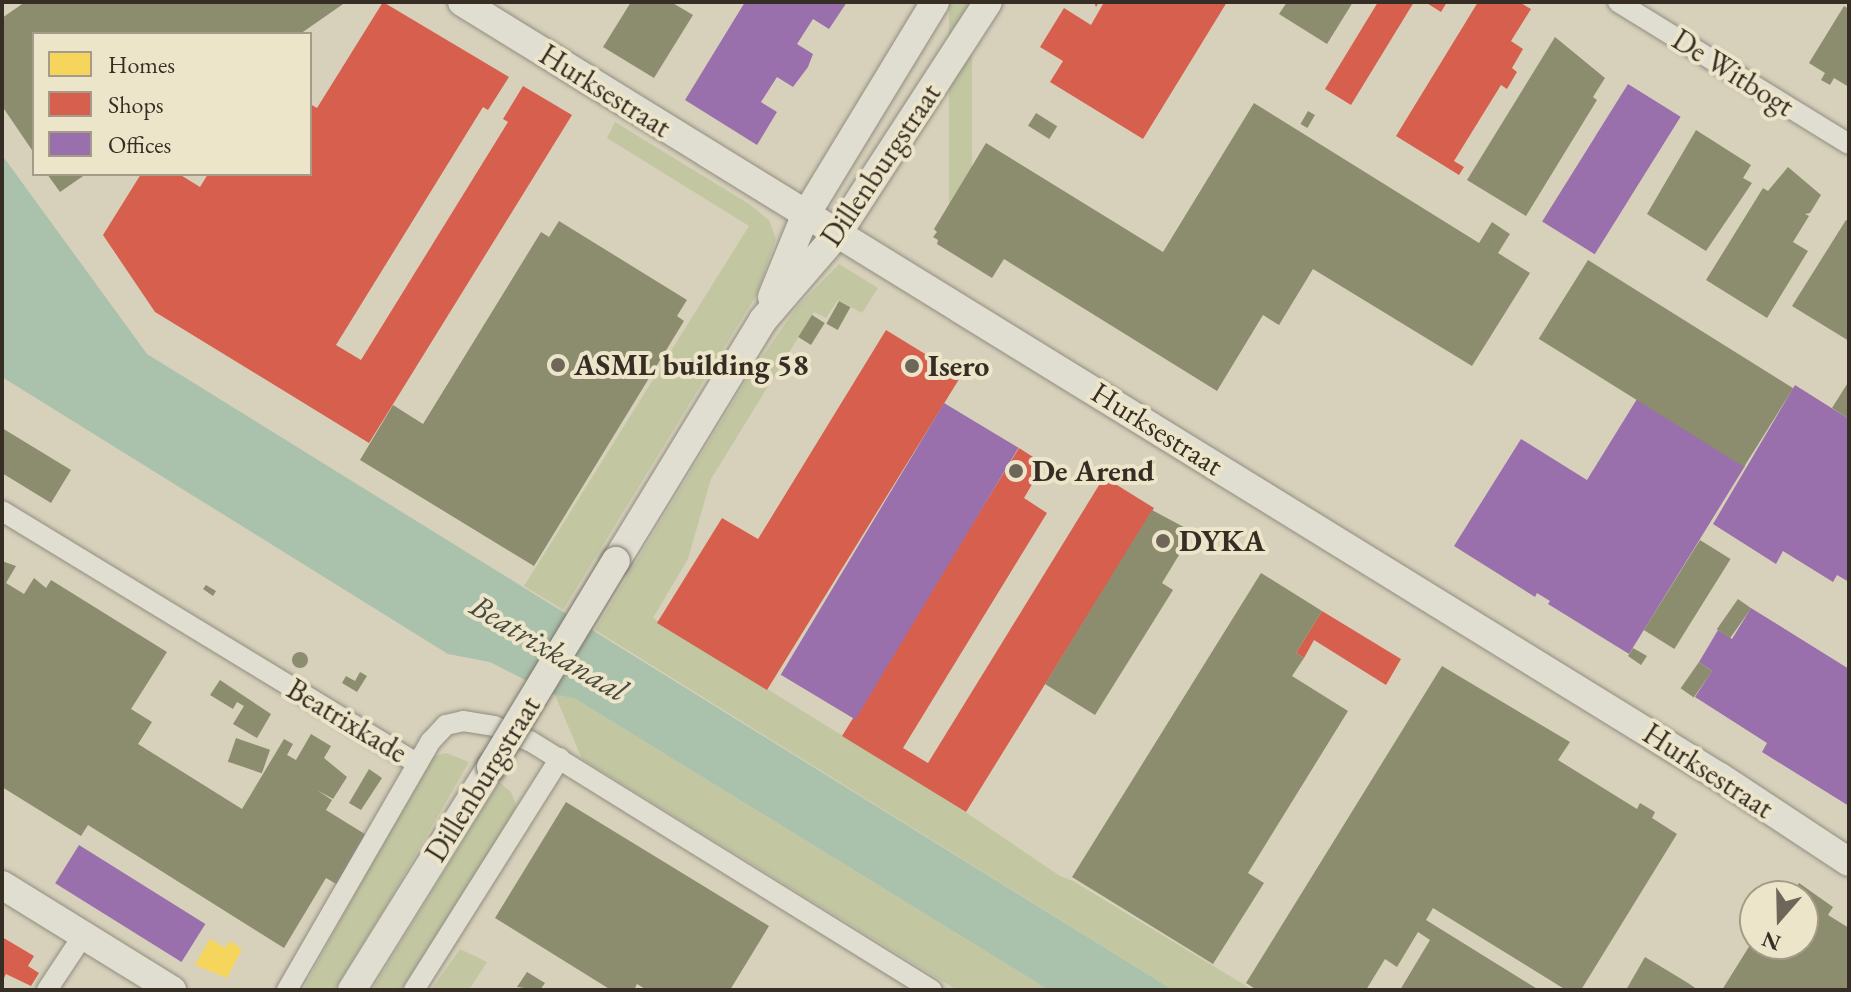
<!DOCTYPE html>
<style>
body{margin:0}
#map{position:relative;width:1851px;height:992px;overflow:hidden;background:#d7d1bb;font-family:"EB Garamond",serif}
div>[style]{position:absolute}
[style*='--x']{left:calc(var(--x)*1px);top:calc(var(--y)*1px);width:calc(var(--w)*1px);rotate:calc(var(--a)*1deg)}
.green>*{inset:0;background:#c2c7a2;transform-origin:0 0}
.water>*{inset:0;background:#aac1ac}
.homes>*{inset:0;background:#f6d55c}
.shops>*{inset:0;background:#d6604d}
.offices>*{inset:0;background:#9970ab;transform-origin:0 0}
.industry>*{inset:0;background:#8c8c6e;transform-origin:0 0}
.round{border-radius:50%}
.roads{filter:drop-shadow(0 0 2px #928d80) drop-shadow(0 0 2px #928d80)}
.street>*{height:20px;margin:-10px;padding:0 10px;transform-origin:10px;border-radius:10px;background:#e0ddd1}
.secondary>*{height:28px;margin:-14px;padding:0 14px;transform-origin:14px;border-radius:14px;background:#e0ddd1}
.bridges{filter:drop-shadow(0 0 2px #7b776b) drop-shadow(0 0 2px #7b776b)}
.secondary-bridge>*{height:28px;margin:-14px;padding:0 14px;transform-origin:14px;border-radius:14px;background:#e0ddd1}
.dots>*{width:22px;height:22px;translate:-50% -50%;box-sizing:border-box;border:4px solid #ede5ca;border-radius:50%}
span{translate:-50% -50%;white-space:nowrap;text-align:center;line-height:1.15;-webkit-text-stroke:8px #ede5ca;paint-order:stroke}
.street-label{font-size:30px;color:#362e24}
.poi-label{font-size:30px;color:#362e24;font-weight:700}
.left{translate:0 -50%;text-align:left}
.water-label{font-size:32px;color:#494a3e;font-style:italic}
.frame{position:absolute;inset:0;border:4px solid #362e24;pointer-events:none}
.legend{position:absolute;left:32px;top:32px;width:280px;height:144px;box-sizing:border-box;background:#ede5ca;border:2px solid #a49c88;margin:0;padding:10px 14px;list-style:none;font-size:24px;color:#362e24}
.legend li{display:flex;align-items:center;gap:16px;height:40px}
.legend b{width:40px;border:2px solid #a49c88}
.north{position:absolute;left:1739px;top:880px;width:80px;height:80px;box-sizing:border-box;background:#ede5ca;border:2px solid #a49c88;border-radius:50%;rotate:200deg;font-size:22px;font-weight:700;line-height:32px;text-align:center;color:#362e24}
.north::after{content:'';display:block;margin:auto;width:28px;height:36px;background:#6e6759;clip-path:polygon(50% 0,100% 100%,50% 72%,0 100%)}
</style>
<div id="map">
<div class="green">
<div style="left:949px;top:2px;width:23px;height:204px"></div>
<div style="clip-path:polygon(615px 122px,749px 204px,769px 220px,776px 239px,757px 294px,563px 610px,524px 586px,749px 226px,607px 138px)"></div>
<div style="clip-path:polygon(839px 264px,878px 288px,862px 313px,838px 300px,826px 318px,814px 312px,711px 479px,688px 559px,653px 618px,967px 813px,1060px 876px,1073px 881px,1253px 990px,1173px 990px,595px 630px,749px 376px,797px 307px)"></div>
<div style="clip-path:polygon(555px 695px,574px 698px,1049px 990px,957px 990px,582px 759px)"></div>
<div style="clip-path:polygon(446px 753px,469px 762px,385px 908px,334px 990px,303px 990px,422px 769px,434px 756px)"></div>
<div style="clip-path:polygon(499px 782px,511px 792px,516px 805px,512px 819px,401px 990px,372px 990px)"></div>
<div style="clip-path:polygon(460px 949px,487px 962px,469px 990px,431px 990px)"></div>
</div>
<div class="water">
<div style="clip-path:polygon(2px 155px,147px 354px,1173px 990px,1049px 990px,574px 698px,555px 695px,490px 662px,448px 654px,2px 377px)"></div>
</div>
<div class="homes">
<div style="clip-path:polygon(210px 939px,225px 948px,230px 941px,242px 949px,227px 978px,195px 965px)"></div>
</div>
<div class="shops">
<div style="clip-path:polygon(383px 2px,509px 77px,488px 110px,483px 107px,336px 345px,361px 360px,508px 122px,503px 119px,523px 86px,572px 115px,369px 443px,155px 312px,103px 235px,141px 174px,179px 174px,200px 187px,208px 174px,310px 174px,310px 104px,317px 108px)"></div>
<div style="clip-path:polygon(1094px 2px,1227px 2px,1143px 139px,1050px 82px,1063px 61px,1040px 47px,1064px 8px,1091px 25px,1103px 4px,1099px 2px,1096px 7px)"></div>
<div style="clip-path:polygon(1378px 2px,1414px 2px,1351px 105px,1325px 89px)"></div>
<div style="clip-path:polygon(1425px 2px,1447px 2px,1441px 12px)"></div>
<div style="clip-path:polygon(1478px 2px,1519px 2px,1531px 9px,1511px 41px,1523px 49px,1512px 68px,1517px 72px,1507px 89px,1501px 85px,1454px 161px,1464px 167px,1459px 175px,1396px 136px)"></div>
<div style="clip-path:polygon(886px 330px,961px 376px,767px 690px,657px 623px,722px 518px,758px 539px)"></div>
<div style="clip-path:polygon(1019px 448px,1044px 464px,1024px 498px,1047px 513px,903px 748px,928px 763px,1104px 477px,1154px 508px,966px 812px,842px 736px)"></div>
<div style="clip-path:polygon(1322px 611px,1401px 659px,1386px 685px,1314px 640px,1304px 658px,1296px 653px)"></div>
<div style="clip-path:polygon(2px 937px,34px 956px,28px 966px,39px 973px,31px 986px,6px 974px,2px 982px)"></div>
</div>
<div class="offices">
<div style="clip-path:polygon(745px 2px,847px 2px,829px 29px,813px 19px,797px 44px,813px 54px,808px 67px,793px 87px,777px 77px,761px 102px,777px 112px,757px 145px,685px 100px)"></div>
<div style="left:1628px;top:84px;width:62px;height:162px;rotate:32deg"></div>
<div style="clip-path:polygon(1795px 385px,1849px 419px,1849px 582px,1837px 575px,1833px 582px,1783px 551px,1776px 564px,1713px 524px)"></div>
<div style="clip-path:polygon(1637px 399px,1745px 466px,1629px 654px,1548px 604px,1550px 601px,1537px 593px,1535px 597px,1454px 546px,1521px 439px,1587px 480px)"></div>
<div style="left:944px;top:403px;width:87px;height:317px;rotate:31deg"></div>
<div style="clip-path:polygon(1751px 608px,1849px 669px,1849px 806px,1762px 752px,1767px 743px,1695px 697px,1712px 671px,1699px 662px,1718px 630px,1732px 639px)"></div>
<div style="left:79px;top:845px;width:149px;height:45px;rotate:32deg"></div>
</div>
<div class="industry">
<div style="clip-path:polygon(25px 2px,346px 2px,300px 34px,34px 34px,34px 153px,2px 106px,2px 18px)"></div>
<div style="clip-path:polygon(631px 2px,671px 2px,693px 15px,654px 78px,603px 47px)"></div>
<div style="clip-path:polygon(1287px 2px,1353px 2px,1327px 44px,1279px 14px)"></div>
<div style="clip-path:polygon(1844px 6px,1849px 9px,1849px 87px,1834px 78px,1830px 85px,1821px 80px,1825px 73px,1809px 63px)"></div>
<div style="clip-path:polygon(1555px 37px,1605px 78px,1593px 97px,1597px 100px,1526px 216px,1467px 180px)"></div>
<div style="clip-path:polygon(1254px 103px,1479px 243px,1492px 222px,1510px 234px,1498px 253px,1530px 273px,1472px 366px,1313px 269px,1279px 325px,1263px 315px,1217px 391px,1004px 259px,992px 278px,937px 244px,938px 240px,933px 237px,937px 232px,934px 229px,986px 143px,1163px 252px)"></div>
<div style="left:1308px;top:111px;width:8px;height:15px;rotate:30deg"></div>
<div style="left:1036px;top:113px;width:25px;height:15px;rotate:32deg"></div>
<div style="clip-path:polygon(1696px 130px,1751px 165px,1743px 178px,1752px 183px,1706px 251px,1647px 214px)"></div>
<div style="clip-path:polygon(1788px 167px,1821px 195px,1810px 213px,1805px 214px,1809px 216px,1793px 242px,1808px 251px,1767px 318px,1706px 280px,1763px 188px,1768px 191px)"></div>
<div style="clip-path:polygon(47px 174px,86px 174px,60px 192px)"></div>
<div style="clip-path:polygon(1846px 220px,1849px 222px,1849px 341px,1792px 306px)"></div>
<div style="clip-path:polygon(559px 221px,687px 300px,677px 316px,684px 321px,534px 566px,360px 460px,393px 405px,423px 424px,541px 232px,549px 237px)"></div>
<div style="left:1588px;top:260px;width:242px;height:93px;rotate:32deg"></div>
<div style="left:839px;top:301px;width:13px;height:26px;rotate:29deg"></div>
<div style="left:812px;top:315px;width:15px;height:26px;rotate:32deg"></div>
<div style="clip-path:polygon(1849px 381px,1849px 419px,1832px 408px)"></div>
<div style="clip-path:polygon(2px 428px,71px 470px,51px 503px,2px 473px)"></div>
<div style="clip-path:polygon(1152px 510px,1193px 532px,1162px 583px,1173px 590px,1095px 715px,1045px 684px)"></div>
<div style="left:1700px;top:540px;width:36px;height:106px;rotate:32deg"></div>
<div style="clip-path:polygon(2px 561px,16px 566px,6px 583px,24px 594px,34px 578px,46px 588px,51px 580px,167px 652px,131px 709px,152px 722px,138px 744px,242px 809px,284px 739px,293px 744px,287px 755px,296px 760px,311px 734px,331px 746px,324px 758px,347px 777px,333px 799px,317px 790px,332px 800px,326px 810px,368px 836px,338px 885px,326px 878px,284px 948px,88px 825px,81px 836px,2px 787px)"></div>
<div style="clip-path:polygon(1261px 573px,1322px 611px,1296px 653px,1304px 658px,1292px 676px,1348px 711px,1248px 873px,1264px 883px,1213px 964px,1072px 877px)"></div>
<div style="clip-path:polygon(206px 585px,216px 591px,213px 596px,203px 589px)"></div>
<div style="left:1738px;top:599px;width:16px;height:37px;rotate:35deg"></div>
<div style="clip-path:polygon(1633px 648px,1647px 656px,1641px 665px,1628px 656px)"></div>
<div class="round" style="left:292px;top:652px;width:16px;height:16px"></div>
<div style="left:1699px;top:662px;width:16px;height:32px;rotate:35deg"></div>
<div style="clip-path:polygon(1442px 666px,1570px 742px,1558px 760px,1637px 809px,1640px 803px,1655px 812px,1652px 818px,1677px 834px,1581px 990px,1566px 990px,1433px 908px,1426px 920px,1539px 990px,1400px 990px,1430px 940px,1418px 932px,1397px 967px,1385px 959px,1366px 990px,1257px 990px,1246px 983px)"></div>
<div style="clip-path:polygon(360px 672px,367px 676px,357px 692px,342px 683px,346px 676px,355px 681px)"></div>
<div style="clip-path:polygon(220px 680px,271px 714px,257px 738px,233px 724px,244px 706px,237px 702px,233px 709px,210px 695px)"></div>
<div style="left:236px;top:738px;width:36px;height:25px;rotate:19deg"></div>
<div style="clip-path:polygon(369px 769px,382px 778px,361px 810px,349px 803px)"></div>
<div style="clip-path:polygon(566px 802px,769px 926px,730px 990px,647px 990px,637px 984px,634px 990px,611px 990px,495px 918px)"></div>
<div style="clip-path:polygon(1799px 883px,1833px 907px,1828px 915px,1849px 928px,1849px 990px,1722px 990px,1755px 937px,1755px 944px,1803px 944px,1803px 896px,1780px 896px,1786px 887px,1793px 892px)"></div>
<div style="clip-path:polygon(1645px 957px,1688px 983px,1698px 990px,1626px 990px)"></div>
<div style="clip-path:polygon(527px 972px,545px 983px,540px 990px,517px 987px)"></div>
</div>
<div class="roads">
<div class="street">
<div style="--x:1618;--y:2;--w:271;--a:31.6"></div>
<div style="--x:2;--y:511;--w:486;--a:31.3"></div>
<div style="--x:47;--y:990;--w:67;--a:-56.5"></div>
<div style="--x:287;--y:990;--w:288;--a:-60"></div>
<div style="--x:431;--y:741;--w:22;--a:-47"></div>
<div style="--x:446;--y:725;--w:17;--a:-13"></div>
<div style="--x:463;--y:721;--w:31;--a:9"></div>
<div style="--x:494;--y:726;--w:39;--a:23"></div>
<div style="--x:530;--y:741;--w:473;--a:31.8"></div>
<div style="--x:414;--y:990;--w:274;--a:-57.8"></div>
</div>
<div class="secondary">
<div style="--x:462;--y:2;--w:1478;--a:31.64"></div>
<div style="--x:1720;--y:777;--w:154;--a:33.4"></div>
<div style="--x:772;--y:297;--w:87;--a:-67.8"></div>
<div style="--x:805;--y:216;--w:250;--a:-58.7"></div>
<div style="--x:616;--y:561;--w:282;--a:-58.6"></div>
<div style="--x:763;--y:320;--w:115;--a:-49.2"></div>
<div style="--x:838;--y:233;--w:275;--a:-57"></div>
<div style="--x:2;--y:885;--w:200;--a:31.7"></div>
<div style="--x:352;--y:990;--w:263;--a:-58.1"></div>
</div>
</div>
<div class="bridges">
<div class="secondary-bridge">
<div style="--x:491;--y:767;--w:241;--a:-58.8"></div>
</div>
</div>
<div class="dots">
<div style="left:558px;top:365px;background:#6e6759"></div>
<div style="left:912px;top:366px;background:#6e6759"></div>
<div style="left:1016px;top:471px;background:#6e6759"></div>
<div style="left:1163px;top:541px;background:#6e6759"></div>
</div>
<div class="street-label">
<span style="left:1733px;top:73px;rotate:32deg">De Witbogt</span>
<span style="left:605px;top:91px;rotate:32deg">Hurksestraat</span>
<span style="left:881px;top:165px;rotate:-56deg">Dillenburgstraat</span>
<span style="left:1157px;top:429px;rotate:32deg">Hurksestraat</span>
<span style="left:347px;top:721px;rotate:31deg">Beatrixkade</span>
<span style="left:1708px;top:771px;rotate:33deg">Hurksestraat</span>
<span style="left:483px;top:779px;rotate:-58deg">Dillenburgstraat</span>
</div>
<div class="poi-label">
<span class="left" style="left:574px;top:365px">ASML building 58</span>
<span class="left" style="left:928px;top:366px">Isero</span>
<span class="left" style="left:1032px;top:471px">De Arend</span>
<span class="left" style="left:1179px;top:541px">DYKA</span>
</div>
<div class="water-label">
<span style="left:549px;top:648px;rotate:31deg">Beatrixkanaal</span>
</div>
<div class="frame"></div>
<ul class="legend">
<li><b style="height:22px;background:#f6d55c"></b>Homes</li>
<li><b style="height:22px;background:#d6604d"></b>Shops</li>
<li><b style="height:22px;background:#9970ab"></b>Offices</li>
</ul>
<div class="north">N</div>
</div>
